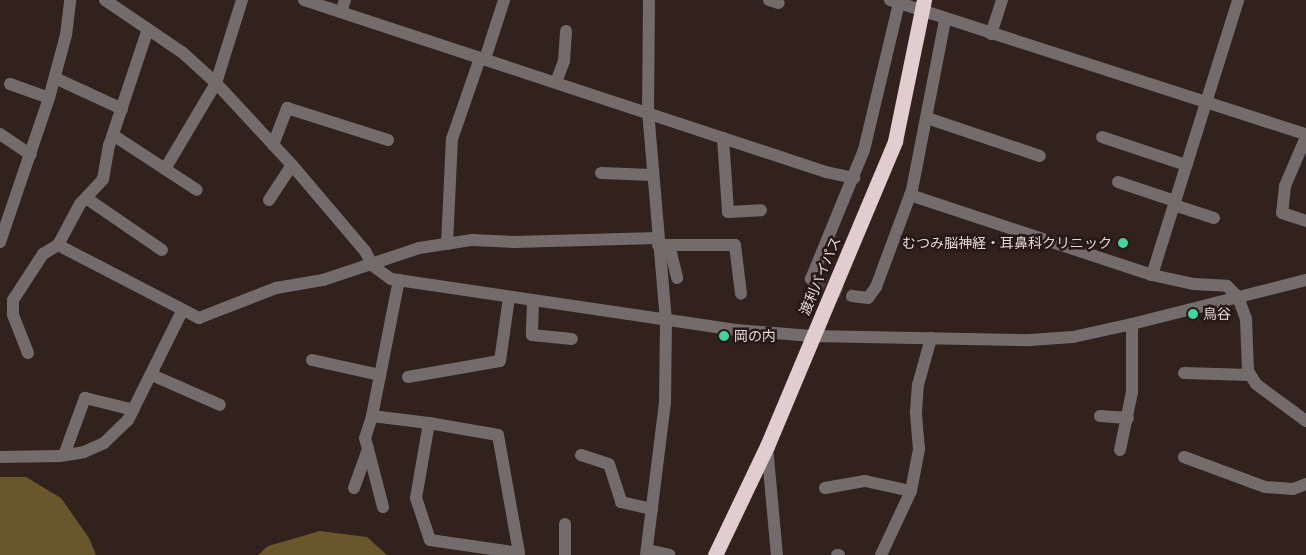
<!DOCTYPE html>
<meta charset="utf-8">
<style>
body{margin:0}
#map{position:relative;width:1306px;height:555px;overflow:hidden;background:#31221e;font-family:Inter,"Noto Sans JP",sans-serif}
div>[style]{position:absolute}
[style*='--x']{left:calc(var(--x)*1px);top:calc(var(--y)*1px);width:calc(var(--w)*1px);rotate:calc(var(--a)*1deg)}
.forest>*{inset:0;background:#69562b}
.minor-tunnel>*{height:12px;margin-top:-6px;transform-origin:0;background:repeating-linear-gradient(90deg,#4b3d39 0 12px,transparent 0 18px)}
.minor>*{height:12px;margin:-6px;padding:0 6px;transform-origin:6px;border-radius:6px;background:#746b6c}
.highway>*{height:15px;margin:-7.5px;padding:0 7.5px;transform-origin:7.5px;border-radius:7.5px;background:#e1cccf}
.dots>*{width:14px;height:14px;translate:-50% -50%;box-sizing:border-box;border:2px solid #271815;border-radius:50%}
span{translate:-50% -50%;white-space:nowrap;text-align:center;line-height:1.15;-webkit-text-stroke:5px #271815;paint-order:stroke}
.poi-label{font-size:14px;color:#e1d7d5}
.right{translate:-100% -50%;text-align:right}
.left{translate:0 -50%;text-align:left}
.street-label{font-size:14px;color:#e1d7d5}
</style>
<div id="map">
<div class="forest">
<div style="clip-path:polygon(0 477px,26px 477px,61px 498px,89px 538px,96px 555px,0 555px)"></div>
<div style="clip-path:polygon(320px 531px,367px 537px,387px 555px,258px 555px,268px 546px)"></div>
</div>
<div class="minor-tunnel">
<div style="--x:814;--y:281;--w:41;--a:21.5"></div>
</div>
<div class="minor">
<div style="--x:105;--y:0;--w:94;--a:34.2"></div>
<div style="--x:183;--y:53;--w:45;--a:42.3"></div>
<div style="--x:216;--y:83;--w:112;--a:47.2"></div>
<div style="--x:292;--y:165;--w:113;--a:49.7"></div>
<div style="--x:365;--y:251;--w:17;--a:62"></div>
<div style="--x:373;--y:266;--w:22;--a:36"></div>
<div style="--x:391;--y:279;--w:349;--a:8.4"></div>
<div style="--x:736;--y:330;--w:76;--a:4.5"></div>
<div style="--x:812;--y:336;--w:218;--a:1.1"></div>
<div style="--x:1030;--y:340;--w:43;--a:-4"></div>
<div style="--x:1073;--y:337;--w:60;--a:-12.4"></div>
<div style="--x:1132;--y:324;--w:179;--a:-14.2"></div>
<div style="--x:304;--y:0;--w:550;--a:18.24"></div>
<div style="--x:826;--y:172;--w:29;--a:12"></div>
<div style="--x:769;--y:0;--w:10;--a:17"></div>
<div style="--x:890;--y:0;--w:437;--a:17.9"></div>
<div style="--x:341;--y:12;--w:13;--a:-72"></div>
<div style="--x:991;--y:34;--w:36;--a:-72"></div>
<div style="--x:485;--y:59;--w:62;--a:-72.1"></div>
<div style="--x:55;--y:78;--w:74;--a:24.8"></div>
<div style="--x:556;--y:82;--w:22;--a:-69"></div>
<div style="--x:564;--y:61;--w:30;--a:-86"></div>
<div style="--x:10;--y:84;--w:41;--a:19.7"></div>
<div style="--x:927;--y:118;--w:119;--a:18.6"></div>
<div style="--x:0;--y:134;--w:37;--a:34"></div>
<div style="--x:113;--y:135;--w:100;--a:33.2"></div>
<div style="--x:1102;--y:137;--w:89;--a:18.4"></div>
<div style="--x:1306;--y:137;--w:53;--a:113.2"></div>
<div style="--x:1285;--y:186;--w:27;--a:96"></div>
<div style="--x:1282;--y:213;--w:25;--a:18"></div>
<div style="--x:723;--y:138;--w:74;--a:86.1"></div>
<div style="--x:728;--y:212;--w:33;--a:-3"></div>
<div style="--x:273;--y:145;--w:40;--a:-69"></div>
<div style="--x:287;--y:108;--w:106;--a:17.6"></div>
<div style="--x:165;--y:169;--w:100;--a:-59.3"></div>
<div style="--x:216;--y:83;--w:87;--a:-72.6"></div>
<div style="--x:601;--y:173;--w:51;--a:2.2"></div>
<div style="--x:1118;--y:182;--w:60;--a:18.4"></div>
<div style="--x:910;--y:195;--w:255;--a:18.3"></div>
<div style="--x:1152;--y:275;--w:43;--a:12.1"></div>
<div style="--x:1194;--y:284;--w:33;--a:3"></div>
<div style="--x:1227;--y:286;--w:16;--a:45"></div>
<div style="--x:1238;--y:297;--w:23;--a:70"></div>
<div style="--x:1246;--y:319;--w:52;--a:87.8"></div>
<div style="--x:1248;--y:371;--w:15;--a:58"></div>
<div style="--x:1256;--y:384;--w:62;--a:36.5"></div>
<div style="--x:86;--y:198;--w:92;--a:34.4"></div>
<div style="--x:269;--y:200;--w:42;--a:-56.7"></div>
<div style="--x:1174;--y:205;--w:42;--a:18"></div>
<div style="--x:0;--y:242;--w:152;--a:-71.2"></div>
<div style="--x:49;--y:98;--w:65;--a:-74.9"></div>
<div style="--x:66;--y:35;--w:35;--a:-83"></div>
<div style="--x:447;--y:244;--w:105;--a:-87.3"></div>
<div style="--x:452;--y:139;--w:86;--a:-70.9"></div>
<div style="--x:58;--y:245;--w:159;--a:27.4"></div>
<div style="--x:199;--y:318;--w:83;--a:-21.3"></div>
<div style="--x:276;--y:288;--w:48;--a:-9.7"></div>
<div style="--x:323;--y:280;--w:101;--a:-18.4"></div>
<div style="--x:419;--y:248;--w:54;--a:-8.6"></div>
<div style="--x:472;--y:240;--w:42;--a:2.7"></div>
<div style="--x:514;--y:242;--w:143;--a:-1.6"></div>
<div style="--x:658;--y:245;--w:77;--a:0"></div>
<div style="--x:735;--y:245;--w:49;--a:83"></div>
<div style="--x:669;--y:245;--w:34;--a:76"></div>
<div style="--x:1152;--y:275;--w:288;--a:-72.6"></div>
<div style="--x:814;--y:281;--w:4;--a:-146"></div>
<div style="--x:811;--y:279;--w:139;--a:-67.7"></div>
<div style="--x:864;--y:150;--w:151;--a:-76.6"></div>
<div style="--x:852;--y:296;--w:16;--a:7"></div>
<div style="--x:868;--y:298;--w:14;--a:-54"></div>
<div style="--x:876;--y:287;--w:103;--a:-69.6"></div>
<div style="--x:912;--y:190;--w:173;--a:-79"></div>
<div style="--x:533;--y:301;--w:34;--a:92"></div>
<div style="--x:532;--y:335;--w:40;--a:5.7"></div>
<div style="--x:28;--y:353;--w:41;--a:-111.5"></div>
<div style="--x:13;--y:315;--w:15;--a:-90"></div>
<div style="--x:13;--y:300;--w:55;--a:-56.9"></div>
<div style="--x:43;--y:254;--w:17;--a:-31"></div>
<div style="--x:58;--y:245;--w:47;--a:-61.8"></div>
<div style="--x:80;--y:204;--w:34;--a:-47"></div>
<div style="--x:103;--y:179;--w:34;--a:-80"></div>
<div style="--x:109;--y:146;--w:123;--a:-71.6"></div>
<div style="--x:312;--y:360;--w:70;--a:12.4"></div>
<div style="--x:1184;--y:373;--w:66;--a:1.7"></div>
<div style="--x:152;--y:375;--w:74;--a:23.8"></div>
<div style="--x:408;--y:377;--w:93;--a:-9.9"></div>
<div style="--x:500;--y:361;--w:64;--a:-81.9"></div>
<div style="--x:372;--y:416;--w:57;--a:7"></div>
<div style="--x:429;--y:423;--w:70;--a:9.9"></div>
<div style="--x:498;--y:435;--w:120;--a:79.9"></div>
<div style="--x:519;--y:553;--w:90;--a:-171.7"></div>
<div style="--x:430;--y:540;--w:44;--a:-108.4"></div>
<div style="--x:416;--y:498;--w:76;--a:-80.2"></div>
<div style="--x:1100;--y:416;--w:28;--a:4"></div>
<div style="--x:767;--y:446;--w:109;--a:84.8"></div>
<div style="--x:368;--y:449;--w:60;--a:75.5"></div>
<div style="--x:1120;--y:450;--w:59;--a:-78.3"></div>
<div style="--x:1132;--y:392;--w:68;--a:-90"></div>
<div style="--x:64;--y:455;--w:61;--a:-69.8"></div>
<div style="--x:85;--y:398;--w:50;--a:13.8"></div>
<div style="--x:581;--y:455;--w:29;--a:18"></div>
<div style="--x:609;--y:464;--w:40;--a:72"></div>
<div style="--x:621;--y:502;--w:32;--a:13"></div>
<div style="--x:0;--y:457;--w:60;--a:-1"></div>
<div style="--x:60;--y:456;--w:24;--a:-9"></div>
<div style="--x:84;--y:452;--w:22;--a:-24"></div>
<div style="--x:104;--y:443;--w:33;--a:-44"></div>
<div style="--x:128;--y:420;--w:122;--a:-63.6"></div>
<div style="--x:1184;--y:457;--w:86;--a:20.3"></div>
<div style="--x:1265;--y:487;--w:28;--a:4"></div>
<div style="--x:1293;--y:489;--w:14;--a:-21"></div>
<div style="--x:354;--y:488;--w:41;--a:-70.3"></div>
<div style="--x:368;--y:449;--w:11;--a:-105"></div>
<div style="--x:365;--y:438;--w:23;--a:-72"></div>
<div style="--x:372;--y:416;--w:139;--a:-78.8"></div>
<div style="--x:825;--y:488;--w:41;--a:-9.9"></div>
<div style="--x:865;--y:481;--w:47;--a:12.3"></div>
<div style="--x:565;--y:524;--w:31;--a:90"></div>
<div style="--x:648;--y:550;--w:22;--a:13"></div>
<div style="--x:646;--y:555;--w:153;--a:-82.9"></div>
<div style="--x:665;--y:403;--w:82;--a:-89.3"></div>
<div style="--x:666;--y:321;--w:209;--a:-94.9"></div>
<div style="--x:648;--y:113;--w:113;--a:-89.5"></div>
<div style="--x:837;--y:555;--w:2;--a:0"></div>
<div style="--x:881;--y:555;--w:71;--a:-64.9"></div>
<div style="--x:911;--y:491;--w:43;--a:-79.2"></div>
<div style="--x:919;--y:449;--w:37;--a:-95"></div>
<div style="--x:916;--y:412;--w:27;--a:-86"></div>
<div style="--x:918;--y:385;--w:49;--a:-74.5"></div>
</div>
<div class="highway">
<div style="--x:715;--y:555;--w:121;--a:-64.5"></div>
<div style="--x:767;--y:446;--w:331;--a:-67.2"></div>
<div style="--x:895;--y:141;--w:144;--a:-78.4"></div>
</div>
<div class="dots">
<div style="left:1123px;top:243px;background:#40d4a1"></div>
<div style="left:1193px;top:314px;background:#40d4a1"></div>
<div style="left:724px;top:336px;background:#40d4a1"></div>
</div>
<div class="poi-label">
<span class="right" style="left:1112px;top:243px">むつみ脳神経・耳鼻科クリニック</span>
<span class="left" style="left:1203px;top:314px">鳥谷</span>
<span class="left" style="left:734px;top:336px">岡の内</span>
</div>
<div class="street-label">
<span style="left:820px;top:276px;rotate:-67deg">渡利バイパス</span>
</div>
</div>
